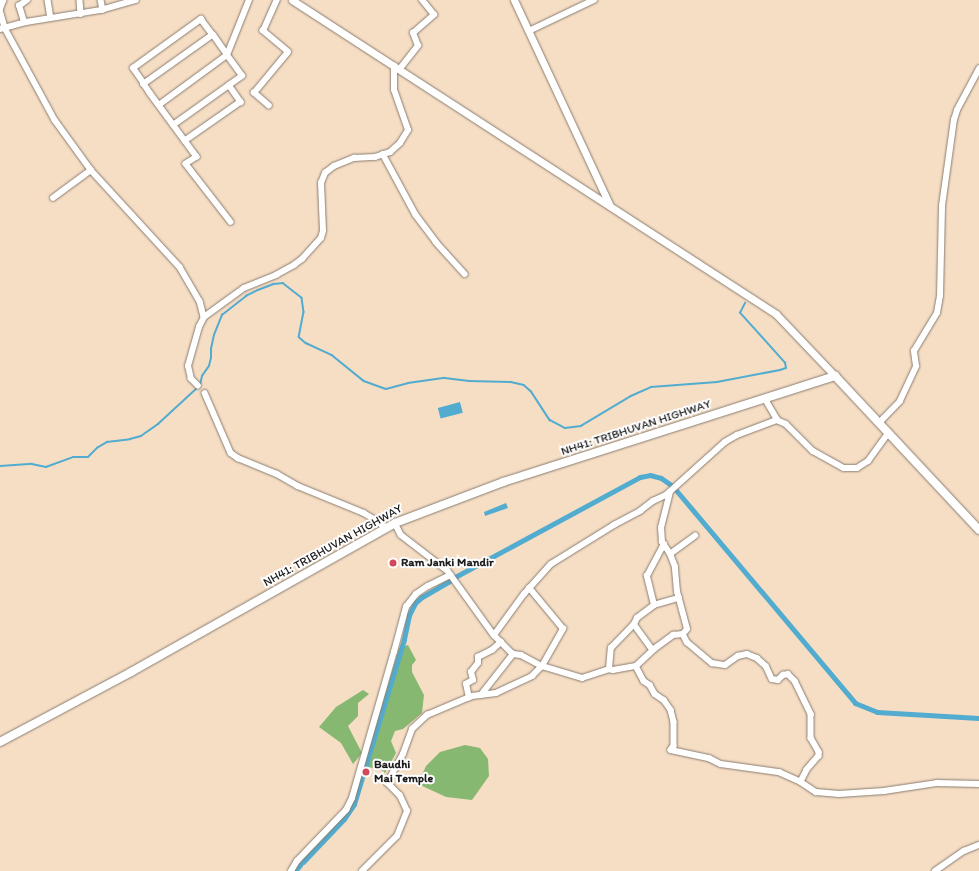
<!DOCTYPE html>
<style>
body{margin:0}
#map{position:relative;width:979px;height:871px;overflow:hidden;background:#f6dec5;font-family:Itim,sans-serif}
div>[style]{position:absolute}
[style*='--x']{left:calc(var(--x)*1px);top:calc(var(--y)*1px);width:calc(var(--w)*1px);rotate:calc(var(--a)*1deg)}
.forest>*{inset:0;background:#87b872}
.water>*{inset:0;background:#52accf;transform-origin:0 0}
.stream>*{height:1.5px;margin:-0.75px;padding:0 0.75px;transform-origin:0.75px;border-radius:0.75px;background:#52accf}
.canal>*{height:5px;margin:-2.5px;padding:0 2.5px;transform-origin:2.5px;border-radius:2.5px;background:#52accf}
.roads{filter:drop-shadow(0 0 1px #897d70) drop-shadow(0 0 1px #897d70)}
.minor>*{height:5.5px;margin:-2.75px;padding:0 2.75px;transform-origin:2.75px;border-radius:2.75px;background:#fff}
.major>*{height:7px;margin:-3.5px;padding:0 3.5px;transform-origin:3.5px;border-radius:3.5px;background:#fff}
.highway>*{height:8px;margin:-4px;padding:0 4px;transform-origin:4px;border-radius:4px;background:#fff}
.dots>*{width:11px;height:11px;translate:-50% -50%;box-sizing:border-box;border:2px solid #fff;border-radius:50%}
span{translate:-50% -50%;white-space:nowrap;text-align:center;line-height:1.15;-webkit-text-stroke:4px #fff;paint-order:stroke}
.street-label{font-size:12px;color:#1c1c1c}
.poi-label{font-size:12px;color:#1c1c1c;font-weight:700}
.left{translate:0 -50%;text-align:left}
</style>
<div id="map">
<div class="forest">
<div style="clip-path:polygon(408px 645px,416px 660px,412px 665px,412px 672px,424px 695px,422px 713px,403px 729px,395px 731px,391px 741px,396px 753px,385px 773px,381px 770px,364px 766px,399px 648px)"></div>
<div style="clip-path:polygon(363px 690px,369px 694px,358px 703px,358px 716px,348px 726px,362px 753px,353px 764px,341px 743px,319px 727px,336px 707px)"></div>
<div style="clip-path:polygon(465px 745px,480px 748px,488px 759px,489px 776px,472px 800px,446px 797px,418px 784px,426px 766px,440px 752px)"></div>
</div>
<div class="water">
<div style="left:460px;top:402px;width:11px;height:23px;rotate:75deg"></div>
<div style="clip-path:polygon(506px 503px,508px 508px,485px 516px,484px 512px)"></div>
</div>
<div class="stream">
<div style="--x:200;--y:385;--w:9;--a:-77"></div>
<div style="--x:202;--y:376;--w:12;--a:-55"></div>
<div style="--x:209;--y:366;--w:8;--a:-76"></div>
<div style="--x:211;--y:358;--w:9;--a:-90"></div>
<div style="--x:211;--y:349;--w:14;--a:-78"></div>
<div style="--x:214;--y:335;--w:22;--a:-68"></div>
<div style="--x:222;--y:315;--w:31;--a:-38"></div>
<div style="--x:246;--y:296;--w:13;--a:-27"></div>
<div style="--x:258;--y:290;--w:17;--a:-21"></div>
<div style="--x:274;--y:284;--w:9;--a:-6"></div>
<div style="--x:283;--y:283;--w:24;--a:38"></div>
<div style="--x:302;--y:298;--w:14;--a:82"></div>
<div style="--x:304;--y:312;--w:25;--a:101"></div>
<div style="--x:299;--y:337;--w:9;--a:41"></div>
<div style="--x:306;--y:343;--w:29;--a:25"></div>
<div style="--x:332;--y:355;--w:41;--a:39.1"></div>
<div style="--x:364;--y:381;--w:23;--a:20"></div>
<div style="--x:386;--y:389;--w:23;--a:-15"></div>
<div style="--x:408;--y:383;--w:37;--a:-8"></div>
<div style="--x:445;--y:378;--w:24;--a:7"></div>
<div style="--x:469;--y:381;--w:42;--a:1.4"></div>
<div style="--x:511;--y:382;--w:13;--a:13"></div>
<div style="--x:524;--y:385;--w:9;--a:41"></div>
<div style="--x:531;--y:391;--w:35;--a:57"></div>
<div style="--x:550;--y:420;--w:17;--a:28"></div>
<div style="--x:565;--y:428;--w:16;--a:-7"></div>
<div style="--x:581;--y:426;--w:58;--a:-31"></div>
<div style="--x:631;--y:396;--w:22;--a:-24"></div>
<div style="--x:651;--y:387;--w:66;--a:-4.3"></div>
<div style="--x:717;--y:382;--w:64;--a:-10.8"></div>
<div style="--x:780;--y:370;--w:6;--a:-18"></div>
<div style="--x:786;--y:368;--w:5;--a:-101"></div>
<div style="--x:785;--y:363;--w:67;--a:-132"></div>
<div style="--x:740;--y:313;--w:11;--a:-63"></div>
<div style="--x:0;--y:466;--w:32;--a:-4"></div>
<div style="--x:32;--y:464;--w:14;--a:12"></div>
<div style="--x:46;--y:467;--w:29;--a:-20"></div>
<div style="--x:73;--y:457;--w:15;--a:0"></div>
<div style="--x:88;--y:457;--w:13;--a:-45"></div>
<div style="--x:97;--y:448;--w:12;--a:-31"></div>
<div style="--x:107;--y:442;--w:23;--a:-7"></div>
<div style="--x:130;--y:439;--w:11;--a:-15"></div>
<div style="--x:141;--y:436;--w:21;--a:-35"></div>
<div style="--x:158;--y:424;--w:53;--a:-42.7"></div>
</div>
<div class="canal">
<div style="--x:675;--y:489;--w:280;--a:49.9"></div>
<div style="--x:855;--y:703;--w:24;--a:22"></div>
<div style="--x:877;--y:712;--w:102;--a:3.4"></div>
<div style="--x:455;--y:577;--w:210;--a:-28.4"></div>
<div style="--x:640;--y:477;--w:10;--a:-11"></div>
<div style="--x:650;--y:475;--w:11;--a:15"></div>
<div style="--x:661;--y:478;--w:12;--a:35"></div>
<div style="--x:303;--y:862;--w:59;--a:-46.4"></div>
<div style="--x:344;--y:819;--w:18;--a:-56"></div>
<div style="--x:354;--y:804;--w:172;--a:-73.1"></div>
<div style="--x:404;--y:639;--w:25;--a:-78"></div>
<div style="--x:409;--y:615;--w:13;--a:-63"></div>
<div style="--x:415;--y:603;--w:9;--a:-41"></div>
<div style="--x:422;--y:597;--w:34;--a:-30"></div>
<div style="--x:295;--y:871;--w:8;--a:-50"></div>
</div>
<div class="roads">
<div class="minor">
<div style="--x:4;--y:0;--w:11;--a:112"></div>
<div style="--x:0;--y:10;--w:19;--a:74"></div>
<div style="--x:5;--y:28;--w:105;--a:61.5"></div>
<div style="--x:55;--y:120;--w:62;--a:54.2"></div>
<div style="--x:91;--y:170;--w:132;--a:47.5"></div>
<div style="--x:180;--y:267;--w:39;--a:60"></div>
<div style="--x:200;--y:301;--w:16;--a:76"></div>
<div style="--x:48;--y:0;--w:18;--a:81"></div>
<div style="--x:80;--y:0;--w:14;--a:86"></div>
<div style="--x:101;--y:0;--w:10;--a:79"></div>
<div style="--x:24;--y:22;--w:17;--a:-107"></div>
<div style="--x:19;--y:6;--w:10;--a:-37"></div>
<div style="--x:0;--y:29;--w:27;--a:-15"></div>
<div style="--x:26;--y:22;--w:76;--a:-9.1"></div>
<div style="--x:101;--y:10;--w:36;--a:-16"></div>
<div style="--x:529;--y:31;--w:72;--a:-25.5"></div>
<div style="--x:399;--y:70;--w:31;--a:-52"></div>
<div style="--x:418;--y:46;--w:14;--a:-111"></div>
<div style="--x:413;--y:33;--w:28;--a:-41"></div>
<div style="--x:434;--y:15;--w:19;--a:-129"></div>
<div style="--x:144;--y:84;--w:19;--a:-125"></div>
<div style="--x:133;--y:68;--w:84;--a:-35.8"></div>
<div style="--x:201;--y:19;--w:20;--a:53"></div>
<div style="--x:229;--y:85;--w:16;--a:-35"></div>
<div style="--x:242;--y:76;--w:26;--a:-126"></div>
<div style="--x:227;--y:55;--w:59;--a:-68.2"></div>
<div style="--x:159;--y:105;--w:84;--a:-36.3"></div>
<div style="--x:227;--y:55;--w:24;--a:-125"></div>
<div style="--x:213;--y:35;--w:85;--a:144.6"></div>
<div style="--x:144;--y:84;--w:11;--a:56"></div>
<div style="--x:150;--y:93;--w:79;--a:53.7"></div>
<div style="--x:197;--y:157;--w:13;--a:148"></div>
<div style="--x:186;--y:164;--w:73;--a:52.2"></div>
<div style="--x:269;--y:106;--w:20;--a:-139"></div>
<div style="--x:254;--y:93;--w:53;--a:-50.3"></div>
<div style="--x:288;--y:52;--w:33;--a:-140"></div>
<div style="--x:263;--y:31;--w:34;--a:-66"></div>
<div style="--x:173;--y:125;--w:69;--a:-35.5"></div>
<div style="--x:229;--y:85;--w:21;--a:55"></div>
<div style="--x:241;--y:102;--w:68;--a:145.1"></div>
<div style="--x:383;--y:154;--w:69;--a:61.6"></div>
<div style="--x:416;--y:215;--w:34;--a:53"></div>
<div style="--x:436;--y:242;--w:43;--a:47.8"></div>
<div style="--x:53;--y:198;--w:47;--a:-36.4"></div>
<div style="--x:198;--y:386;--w:10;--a:-135"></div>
<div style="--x:191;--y:379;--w:13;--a:-103"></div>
<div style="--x:188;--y:366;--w:41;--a:-74.2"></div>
<div style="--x:199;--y:327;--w:11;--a:-63"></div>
<div style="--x:204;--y:317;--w:49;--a:-35.9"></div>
<div style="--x:244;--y:288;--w:35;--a:-22"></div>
<div style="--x:276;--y:275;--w:21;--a:-29"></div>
<div style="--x:294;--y:265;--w:10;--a:-37"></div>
<div style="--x:302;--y:259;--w:28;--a:-48"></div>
<div style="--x:321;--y:238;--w:7;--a:-74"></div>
<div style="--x:323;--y:231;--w:48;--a:-92.4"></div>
<div style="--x:321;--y:183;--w:11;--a:-68"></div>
<div style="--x:325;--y:173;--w:11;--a:-38"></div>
<div style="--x:334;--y:166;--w:22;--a:-22"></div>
<div style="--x:354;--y:158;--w:21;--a:-3"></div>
<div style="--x:375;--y:157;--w:16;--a:-18"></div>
<div style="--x:390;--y:152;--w:13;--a:-42"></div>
<div style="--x:400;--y:143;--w:15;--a:-58"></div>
<div style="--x:408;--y:130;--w:42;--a:-109.3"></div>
<div style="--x:394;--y:90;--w:24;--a:-90"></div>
<div style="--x:205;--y:393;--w:65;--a:66.6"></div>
<div style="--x:231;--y:453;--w:9;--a:36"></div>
<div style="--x:238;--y:458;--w:42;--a:22.3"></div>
<div style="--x:277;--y:474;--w:24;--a:30"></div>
<div style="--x:298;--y:486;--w:71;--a:22.2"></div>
<div style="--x:364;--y:513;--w:17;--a:31"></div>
<div style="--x:379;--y:522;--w:8;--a:45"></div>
<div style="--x:777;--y:420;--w:10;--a:24"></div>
<div style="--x:786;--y:424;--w:38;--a:45"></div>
<div style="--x:813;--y:451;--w:35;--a:29"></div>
<div style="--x:844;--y:468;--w:13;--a:0"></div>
<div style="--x:857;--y:468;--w:13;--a:-32"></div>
<div style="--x:868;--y:461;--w:34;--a:-54"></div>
<div style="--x:879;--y:423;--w:30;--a:-46"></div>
<div style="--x:900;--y:401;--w:38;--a:-65"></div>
<div style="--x:916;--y:366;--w:15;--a:-98"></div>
<div style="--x:914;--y:351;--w:44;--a:-58.8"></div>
<div style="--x:937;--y:313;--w:17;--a:-80"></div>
<div style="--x:940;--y:296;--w:90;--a:-88.7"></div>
<div style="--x:942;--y:206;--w:87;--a:-82.1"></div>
<div style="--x:954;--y:120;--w:10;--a:-73"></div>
<div style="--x:957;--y:110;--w:47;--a:-61.8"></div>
<div style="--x:395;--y:523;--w:13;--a:63"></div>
<div style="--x:401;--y:535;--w:59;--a:37.5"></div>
<div style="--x:448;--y:571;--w:79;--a:54.3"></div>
<div style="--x:494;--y:635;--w:27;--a:45"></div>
<div style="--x:513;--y:654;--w:8;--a:7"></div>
<div style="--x:521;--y:655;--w:24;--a:28"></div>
<div style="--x:542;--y:666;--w:42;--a:16.7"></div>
<div style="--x:582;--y:678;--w:28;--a:-18"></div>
<div style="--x:609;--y:669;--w:4;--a:14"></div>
<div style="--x:613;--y:670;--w:23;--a:-10"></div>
<div style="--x:636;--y:666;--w:17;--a:62"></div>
<div style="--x:644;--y:681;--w:7;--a:34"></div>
<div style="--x:650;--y:685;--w:10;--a:61"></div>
<div style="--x:655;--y:694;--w:11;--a:34"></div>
<div style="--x:664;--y:700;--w:12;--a:55"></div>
<div style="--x:671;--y:710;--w:12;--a:76"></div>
<div style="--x:674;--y:722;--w:24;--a:90"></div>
<div style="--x:674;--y:746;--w:5;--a:127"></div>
<div style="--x:671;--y:750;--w:39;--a:12"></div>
<div style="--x:709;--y:758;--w:13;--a:27"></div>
<div style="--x:721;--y:764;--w:59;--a:7.9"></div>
<div style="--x:779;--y:772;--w:24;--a:24"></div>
<div style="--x:801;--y:782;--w:18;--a:34"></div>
<div style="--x:816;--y:792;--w:23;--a:5"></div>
<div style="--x:839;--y:794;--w:45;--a:-3.8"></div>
<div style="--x:884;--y:791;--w:54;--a:-8.6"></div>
<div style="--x:937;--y:783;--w:42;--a:1.4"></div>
<div style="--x:670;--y:554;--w:31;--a:-36"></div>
<div style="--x:654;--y:605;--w:30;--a:-104"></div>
<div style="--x:647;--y:576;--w:36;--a:-62"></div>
<div style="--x:634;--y:624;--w:32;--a:54"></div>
<div style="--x:683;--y:634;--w:9;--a:63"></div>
<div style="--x:687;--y:642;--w:33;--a:40"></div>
<div style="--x:712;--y:663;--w:13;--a:9"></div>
<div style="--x:725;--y:665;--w:16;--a:-35"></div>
<div style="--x:738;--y:656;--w:9;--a:-13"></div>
<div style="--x:747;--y:654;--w:11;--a:22"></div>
<div style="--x:757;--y:658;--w:12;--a:42"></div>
<div style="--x:766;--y:666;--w:14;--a:65"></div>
<div style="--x:772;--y:679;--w:6;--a:9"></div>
<div style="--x:778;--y:680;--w:7;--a:-45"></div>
<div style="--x:783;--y:675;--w:5;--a:-11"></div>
<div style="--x:788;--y:674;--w:10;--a:45"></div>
<div style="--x:795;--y:681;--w:37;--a:64"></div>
<div style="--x:811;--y:714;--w:24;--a:90"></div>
<div style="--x:811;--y:738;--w:16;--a:60"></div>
<div style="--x:819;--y:752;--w:4;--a:90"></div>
<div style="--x:819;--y:756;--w:18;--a:131"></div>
<div style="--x:807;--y:770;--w:13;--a:117"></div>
<div style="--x:494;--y:635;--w:51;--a:-53.8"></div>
<div style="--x:524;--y:594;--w:40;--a:-48"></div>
<div style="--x:551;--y:564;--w:74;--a:-31.8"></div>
<div style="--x:614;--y:525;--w:30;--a:-28"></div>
<div style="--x:640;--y:511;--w:16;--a:-38"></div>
<div style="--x:653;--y:501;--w:14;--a:-25"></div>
<div style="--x:666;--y:495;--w:79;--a:-41.9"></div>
<div style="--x:725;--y:442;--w:14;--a:-30"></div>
<div style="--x:737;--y:435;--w:43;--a:-20.6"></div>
<div style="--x:777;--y:420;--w:24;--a:-120"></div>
<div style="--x:636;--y:666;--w:25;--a:-43"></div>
<div style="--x:654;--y:649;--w:24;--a:-36"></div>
<div style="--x:673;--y:635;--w:10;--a:-6"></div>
<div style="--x:683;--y:634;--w:6;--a:-51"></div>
<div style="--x:687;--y:629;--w:38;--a:-105"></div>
<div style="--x:677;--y:592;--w:25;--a:-95"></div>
<div style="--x:675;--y:567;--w:14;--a:-111"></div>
<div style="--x:670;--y:554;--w:14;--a:-124"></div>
<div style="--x:662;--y:542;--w:14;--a:-94"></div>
<div style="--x:661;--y:528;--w:37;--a:-76"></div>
<div style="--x:609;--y:669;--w:21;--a:-85"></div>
<div style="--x:611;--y:648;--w:33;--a:-46"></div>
<div style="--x:634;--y:624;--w:7;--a:-63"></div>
<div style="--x:637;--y:618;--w:21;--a:-37"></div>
<div style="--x:654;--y:605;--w:26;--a:-16"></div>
<div style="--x:481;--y:695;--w:52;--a:-52"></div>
<div style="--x:469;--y:698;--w:14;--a:-102"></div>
<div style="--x:466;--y:684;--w:8;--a:-30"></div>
<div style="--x:473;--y:680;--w:8;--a:-104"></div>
<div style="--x:471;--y:672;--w:11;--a:-52"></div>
<div style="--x:478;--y:663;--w:6;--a:-90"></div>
<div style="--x:478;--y:657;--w:16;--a:-27"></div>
<div style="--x:492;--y:650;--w:12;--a:-42"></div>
<div style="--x:291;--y:871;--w:12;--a:-59"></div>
<div style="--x:297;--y:861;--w:71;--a:-46.1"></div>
<div style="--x:346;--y:810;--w:13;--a:-63"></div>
<div style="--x:352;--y:798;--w:152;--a:-74"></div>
<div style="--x:394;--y:652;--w:47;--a:-75.1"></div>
<div style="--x:406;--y:607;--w:16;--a:-52"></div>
<div style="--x:416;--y:594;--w:14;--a:-34"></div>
<div style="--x:428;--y:586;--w:25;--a:-26"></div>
<div style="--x:362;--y:871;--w:49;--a:-45"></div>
<div style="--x:397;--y:836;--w:27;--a:-68"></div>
<div style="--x:407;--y:811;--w:17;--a:-115"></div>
<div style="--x:400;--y:796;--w:18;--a:-135"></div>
<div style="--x:387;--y:783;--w:33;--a:-61"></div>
<div style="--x:403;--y:754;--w:27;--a:-70"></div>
<div style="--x:412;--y:729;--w:21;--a:-43"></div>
<div style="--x:427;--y:715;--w:49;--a:-22.9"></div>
<div style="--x:472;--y:696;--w:24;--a:-7"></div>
<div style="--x:496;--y:693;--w:40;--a:-25"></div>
<div style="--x:532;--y:676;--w:14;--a:-45"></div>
<div style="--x:542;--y:666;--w:43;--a:-60.4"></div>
<div style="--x:563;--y:629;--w:53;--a:-129.7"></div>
<div style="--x:935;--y:871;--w:35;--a:-35"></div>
<div style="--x:964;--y:851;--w:16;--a:-22"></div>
</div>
<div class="major">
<div style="--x:292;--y:0;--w:577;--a:32.97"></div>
<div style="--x:776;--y:314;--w:86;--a:46.4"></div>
<div style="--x:514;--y:0;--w:227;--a:65"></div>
</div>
<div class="highway">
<div style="--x:0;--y:742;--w:149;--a:-28.1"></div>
<div style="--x:131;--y:672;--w:303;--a:-29.4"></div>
<div style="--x:395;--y:523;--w:116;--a:-20.8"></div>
<div style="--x:503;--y:482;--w:349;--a:-17.7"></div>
<div style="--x:835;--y:376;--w:211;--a:46.9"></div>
</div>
</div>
<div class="dots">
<div style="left:393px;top:563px;background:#d1495b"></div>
<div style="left:366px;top:772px;background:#d1495b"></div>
</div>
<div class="street-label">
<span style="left:636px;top:428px;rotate:-18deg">NH41: TRIBHUVAN HIGHWAY</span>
<span style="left:333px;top:546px;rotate:-29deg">NH41: TRIBHUVAN HIGHWAY</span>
</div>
<div class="poi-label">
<span class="left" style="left:401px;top:563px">Ram Janki Mandir</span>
<span class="left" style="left:374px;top:772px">Baudhi<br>Mai Temple</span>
</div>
</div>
